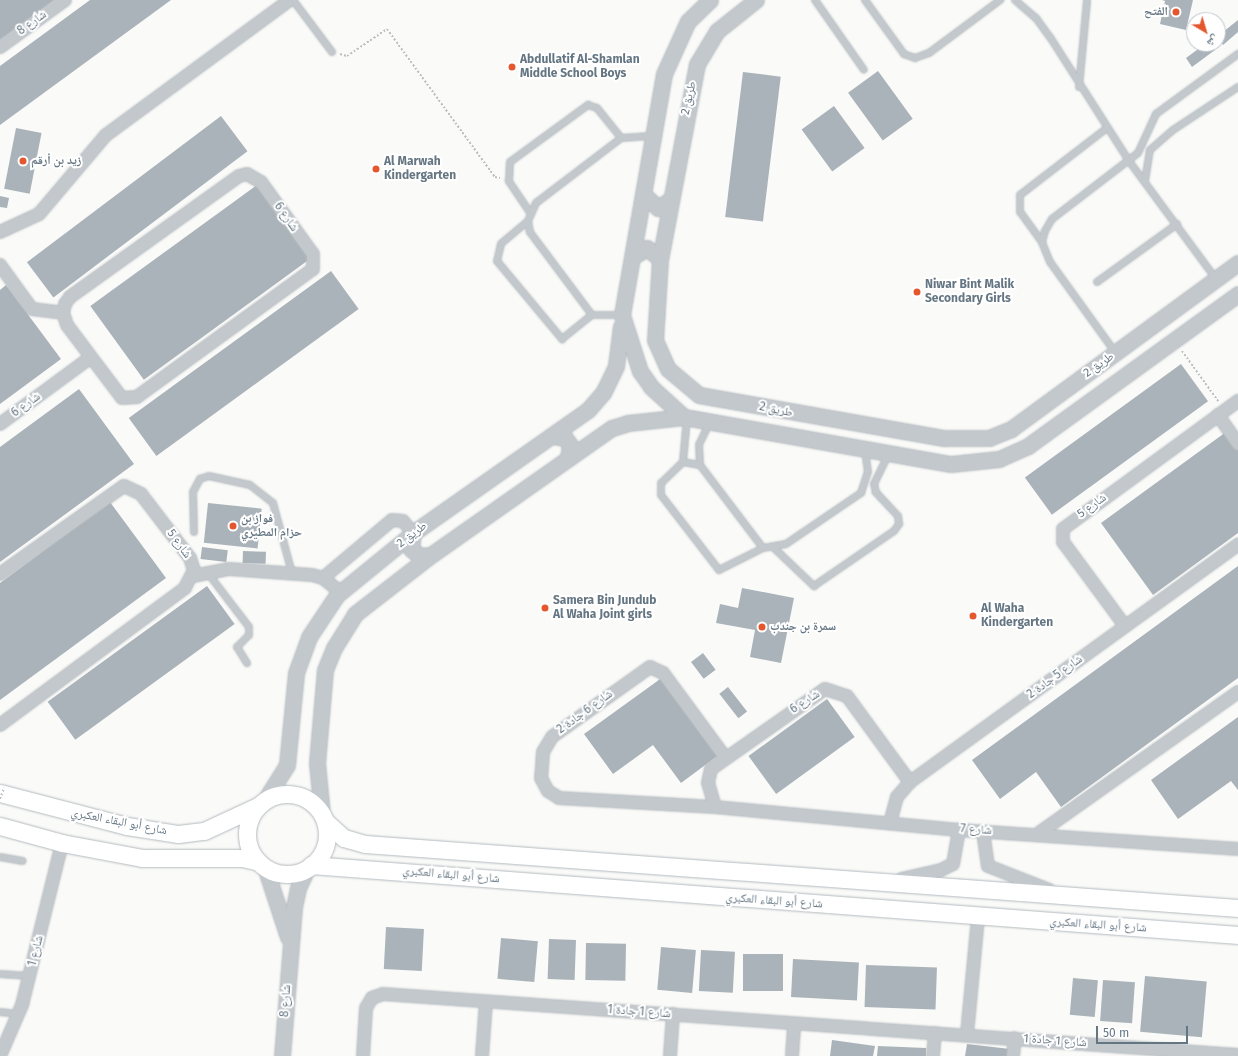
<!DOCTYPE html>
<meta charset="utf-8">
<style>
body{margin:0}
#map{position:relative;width:1238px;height:1056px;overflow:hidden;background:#fafaf8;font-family:"Fira Sans","Noto Naskh Arabic",sans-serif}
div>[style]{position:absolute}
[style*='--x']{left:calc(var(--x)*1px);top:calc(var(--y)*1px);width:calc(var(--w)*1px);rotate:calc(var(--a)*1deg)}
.building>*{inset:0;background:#aab3b9;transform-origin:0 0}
.path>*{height:2px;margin-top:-1px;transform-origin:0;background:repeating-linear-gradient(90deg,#bbbfc2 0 2px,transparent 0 4px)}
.roads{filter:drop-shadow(0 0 1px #b3babf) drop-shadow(0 0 1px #b3babf)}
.service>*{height:6px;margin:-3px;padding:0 3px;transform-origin:3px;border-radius:3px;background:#c3c8cc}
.minor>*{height:12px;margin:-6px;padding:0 6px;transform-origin:6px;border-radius:6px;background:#c3c8cc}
.tertiary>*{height:15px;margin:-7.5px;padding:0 7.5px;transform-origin:7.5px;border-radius:7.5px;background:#c3c8cc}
.secondary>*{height:17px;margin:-8.5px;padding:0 8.5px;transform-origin:8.5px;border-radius:8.5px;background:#fff}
.secondary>.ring{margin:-8.5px;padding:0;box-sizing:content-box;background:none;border:17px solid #fff;border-radius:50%}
.path-bridge>*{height:2px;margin-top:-1px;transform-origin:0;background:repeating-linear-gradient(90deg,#bbbfc2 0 2px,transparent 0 4px)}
.dots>*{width:11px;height:11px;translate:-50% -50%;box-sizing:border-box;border:2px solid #fff;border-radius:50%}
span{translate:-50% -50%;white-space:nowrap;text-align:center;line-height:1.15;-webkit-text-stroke:4px #fff;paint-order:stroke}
.poi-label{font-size:12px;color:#657683;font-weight:700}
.right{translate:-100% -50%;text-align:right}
.left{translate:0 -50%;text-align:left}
.street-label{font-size:12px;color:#657683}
.north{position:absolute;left:1186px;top:12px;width:40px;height:40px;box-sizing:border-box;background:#fff;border:1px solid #c1c8cd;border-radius:50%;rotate:142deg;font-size:11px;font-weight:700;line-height:16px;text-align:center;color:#657683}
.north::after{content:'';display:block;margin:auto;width:14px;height:18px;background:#e4572e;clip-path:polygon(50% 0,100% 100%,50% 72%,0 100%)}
.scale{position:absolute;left:1096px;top:1026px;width:92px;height:18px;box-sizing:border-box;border:2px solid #657683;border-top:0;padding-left:5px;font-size:12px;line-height:14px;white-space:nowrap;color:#657683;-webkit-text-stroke:3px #fff;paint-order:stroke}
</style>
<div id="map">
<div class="building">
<div style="clip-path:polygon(0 0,54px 0,0 40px)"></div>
<div style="clip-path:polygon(90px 0,171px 0,0 125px,0 66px)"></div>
<div style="clip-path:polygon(1162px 0,1193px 0,1186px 30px,1160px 24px,1165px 1px)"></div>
<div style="clip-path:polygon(1238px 20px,1238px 32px,1223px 45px,1218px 36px)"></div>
<div style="clip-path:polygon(1205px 44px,1211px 44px,1215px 50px,1192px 67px,1186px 58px)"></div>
<div style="left:878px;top:71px;width:59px;height:37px;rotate:54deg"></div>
<div style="left:743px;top:72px;width:38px;height:146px;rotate:7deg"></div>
<div style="left:834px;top:106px;width:52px;height:40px;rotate:54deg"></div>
<div style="left:221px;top:116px;width:44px;height:243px;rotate:53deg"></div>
<div style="left:16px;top:128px;width:26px;height:62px;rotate:11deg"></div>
<div style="left:257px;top:185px;width:91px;height:206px;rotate:54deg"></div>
<div style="clip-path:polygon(0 196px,9px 198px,7px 208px,0 207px)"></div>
<div style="left:331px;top:271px;width:47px;height:250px;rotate:54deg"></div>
<div style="clip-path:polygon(6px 285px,61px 359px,0 404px,0 290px)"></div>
<div style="left:1181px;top:364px;width:46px;height:193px;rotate:54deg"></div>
<div style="clip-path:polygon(79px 389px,134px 464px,0 562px,0 447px)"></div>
<div style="clip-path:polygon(1226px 432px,1238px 447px,1238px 533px,1153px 595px,1101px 523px)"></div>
<div style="clip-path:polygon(110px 502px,166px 578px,0 700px,0 583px)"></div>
<div style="left:208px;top:503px;width:54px;height:40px;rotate:6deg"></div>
<div style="left:202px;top:547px;width:26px;height:12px;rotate:7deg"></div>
<div style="left:243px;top:551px;width:23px;height:12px;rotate:2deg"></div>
<div style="clip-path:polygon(1238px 566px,1238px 678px,1061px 807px,1036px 772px,1000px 799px,972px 760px)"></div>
<div style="left:207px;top:586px;width:47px;height:197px;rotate:54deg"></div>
<div style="clip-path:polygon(742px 588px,794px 598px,781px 663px,750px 657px,755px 630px,716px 623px,720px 604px,738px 608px)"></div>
<div style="left:703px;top:653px;width:21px;height:15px;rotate:53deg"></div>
<div style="clip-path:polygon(663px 677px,720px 754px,681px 783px,653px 745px,613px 774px,584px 734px)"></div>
<div style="left:728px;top:687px;width:31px;height:11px;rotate:52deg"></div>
<div style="left:827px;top:699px;width:47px;height:97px;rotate:54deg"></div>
<div style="clip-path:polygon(1238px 717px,1238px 790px,1231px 781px,1178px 819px,1151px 780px)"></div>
<div style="left:386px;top:927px;width:38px;height:42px;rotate:3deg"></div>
<div style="left:501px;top:938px;width:37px;height:41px;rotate:5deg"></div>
<div style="left:549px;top:939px;width:27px;height:40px;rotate:2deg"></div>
<div style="left:586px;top:943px;width:40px;height:37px;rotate:1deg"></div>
<div style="left:661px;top:947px;width:35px;height:43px;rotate:5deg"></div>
<div style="left:701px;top:950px;width:34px;height:41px;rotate:3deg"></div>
<div style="left:783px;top:954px;width:37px;height:40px;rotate:90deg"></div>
<div style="left:793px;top:959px;width:66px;height:38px;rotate:3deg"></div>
<div style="left:866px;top:965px;width:71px;height:42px;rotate:2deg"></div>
<div style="left:1145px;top:976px;width:62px;height:56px;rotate:5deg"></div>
<div style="left:1073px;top:978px;width:25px;height:37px;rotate:5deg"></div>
<div style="left:1103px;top:980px;width:32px;height:41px;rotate:4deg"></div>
<div style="clip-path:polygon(832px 1040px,875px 1046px,873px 1056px,830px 1056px)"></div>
<div style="clip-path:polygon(967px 1044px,1010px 1049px,1009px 1056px,965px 1056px)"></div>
<div style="clip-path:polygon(878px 1046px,926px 1048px,926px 1056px,877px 1056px)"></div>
</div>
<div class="path">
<div style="--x:340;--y:54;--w:7;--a:16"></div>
<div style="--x:347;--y:56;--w:48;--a:-34"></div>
<div style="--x:387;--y:29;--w:183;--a:53.9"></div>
<div style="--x:495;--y:177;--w:5;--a:11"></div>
<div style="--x:1182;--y:351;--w:62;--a:54.2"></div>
</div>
<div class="roads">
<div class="service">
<div style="--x:293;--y:0;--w:65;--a:53.1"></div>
<div style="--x:815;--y:0;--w:85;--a:55"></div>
<div style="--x:865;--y:0;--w:67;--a:54.2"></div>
<div style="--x:904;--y:54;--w:12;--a:20"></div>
<div style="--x:915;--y:58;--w:15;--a:-20"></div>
<div style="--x:929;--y:53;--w:89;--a:-36.7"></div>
<div style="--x:1015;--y:0;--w:28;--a:41"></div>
<div style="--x:1036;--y:18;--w:24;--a:54"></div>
<div style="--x:1050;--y:37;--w:147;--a:57.5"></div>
<div style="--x:1129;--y:161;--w:147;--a:53.6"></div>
<div style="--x:1079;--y:87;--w:87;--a:-84.7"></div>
<div style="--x:1145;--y:181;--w:31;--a:-81"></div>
<div style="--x:1150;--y:150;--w:30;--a:-41"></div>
<div style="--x:1173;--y:130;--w:78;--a:-33.5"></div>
<div style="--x:531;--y:214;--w:40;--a:-124"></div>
<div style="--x:509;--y:181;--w:19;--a:-87"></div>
<div style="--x:510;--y:162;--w:97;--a:-36.2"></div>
<div style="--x:588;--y:105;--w:9;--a:18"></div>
<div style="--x:597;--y:108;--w:38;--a:51"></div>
<div style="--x:528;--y:221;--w:35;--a:140"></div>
<div style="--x:501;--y:244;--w:17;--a:103"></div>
<div style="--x:497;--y:261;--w:102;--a:50.2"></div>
<div style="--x:562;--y:339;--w:38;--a:-39"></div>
<div style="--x:1042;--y:242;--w:37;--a:-126"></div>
<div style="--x:1020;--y:212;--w:17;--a:-90"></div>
<div style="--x:1020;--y:195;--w:110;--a:-37.6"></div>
<div style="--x:1097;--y:282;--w:99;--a:-35.9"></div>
<div style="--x:622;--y:315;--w:30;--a:180"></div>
<div style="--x:592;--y:315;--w:104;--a:-126.8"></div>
<div style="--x:530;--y:232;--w:11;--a:-100"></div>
<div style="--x:528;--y:221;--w:20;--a:-66"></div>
<div style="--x:536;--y:203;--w:107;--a:-37.4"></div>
<div style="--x:621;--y:138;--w:30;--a:-4"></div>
<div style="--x:1115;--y:352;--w:111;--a:-125.8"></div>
<div style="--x:1050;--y:262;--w:22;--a:-112"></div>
<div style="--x:1042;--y:242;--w:11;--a:-75"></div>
<div style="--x:1045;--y:231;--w:14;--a:-60"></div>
<div style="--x:1052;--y:219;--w:108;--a:-37.5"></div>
<div style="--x:1138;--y:153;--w:43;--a:-65.2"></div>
<div style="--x:1156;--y:114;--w:102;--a:-36.2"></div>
<div style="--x:687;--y:418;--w:44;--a:95.2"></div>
<div style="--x:683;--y:462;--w:30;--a:136"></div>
<div style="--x:661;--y:483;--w:12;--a:90"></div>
<div style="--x:661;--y:495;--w:95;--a:52.3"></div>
<div style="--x:719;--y:570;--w:49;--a:-26.6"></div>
<div style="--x:710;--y:422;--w:25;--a:116"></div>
<div style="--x:699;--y:445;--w:20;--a:87"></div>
<div style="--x:700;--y:465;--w:104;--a:52.8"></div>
<div style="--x:763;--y:548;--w:23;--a:-10"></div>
<div style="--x:786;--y:544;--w:91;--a:-34.2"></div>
<div style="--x:861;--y:493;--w:22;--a:-72"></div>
<div style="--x:868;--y:472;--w:22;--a:-98"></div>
<div style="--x:683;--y:462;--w:17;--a:10"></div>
<div style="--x:194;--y:532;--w:40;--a:-91.4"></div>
<div style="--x:193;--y:492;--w:15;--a:-62"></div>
<div style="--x:200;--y:479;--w:9;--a:-18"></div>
<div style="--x:209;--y:476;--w:42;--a:12.4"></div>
<div style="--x:250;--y:485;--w:29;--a:38"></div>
<div style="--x:273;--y:503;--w:73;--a:74.8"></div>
<div style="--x:773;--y:547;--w:57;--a:43.6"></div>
<div style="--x:814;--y:586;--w:97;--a:-34.5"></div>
<div style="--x:894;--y:531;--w:9;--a:-54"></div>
<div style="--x:899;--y:524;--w:8;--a:-97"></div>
<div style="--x:898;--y:516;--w:33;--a:-133"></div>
<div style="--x:876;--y:492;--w:8;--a:-104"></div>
<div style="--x:874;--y:484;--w:34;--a:-64"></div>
<div style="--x:207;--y:572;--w:69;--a:52.6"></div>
<div style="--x:249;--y:627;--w:8;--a:90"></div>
<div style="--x:249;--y:635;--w:17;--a:135"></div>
<div style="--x:237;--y:647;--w:19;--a:58"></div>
<div style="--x:0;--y:857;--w:23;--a:10"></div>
<div style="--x:0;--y:974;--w:30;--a:4"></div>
<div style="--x:0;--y:1012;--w:18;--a:6"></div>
</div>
<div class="minor">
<div style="--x:0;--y:47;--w:80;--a:-35.9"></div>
<div style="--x:247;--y:174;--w:16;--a:30"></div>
<div style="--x:261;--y:182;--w:89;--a:54.2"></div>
<div style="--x:313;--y:254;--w:15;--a:90"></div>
<div style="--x:313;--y:269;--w:218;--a:144"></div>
<div style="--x:137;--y:397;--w:15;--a:176"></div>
<div style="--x:122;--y:398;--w:91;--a:-127"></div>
<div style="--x:67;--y:325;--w:13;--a:-108"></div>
<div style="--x:63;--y:313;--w:9;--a:-77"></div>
<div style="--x:65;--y:304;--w:9;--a:-54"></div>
<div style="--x:70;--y:297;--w:208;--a:-35.6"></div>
<div style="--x:239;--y:176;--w:8;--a:-14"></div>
<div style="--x:0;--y:232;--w:43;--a:-24.8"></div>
<div style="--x:39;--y:214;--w:104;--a:-49.7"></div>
<div style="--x:106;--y:135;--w:228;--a:-36.3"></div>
<div style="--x:0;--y:265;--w:54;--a:54"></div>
<div style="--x:32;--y:309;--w:31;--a:7"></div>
<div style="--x:1218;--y:415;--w:35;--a:55"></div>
<div style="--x:0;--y:424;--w:112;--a:-36.3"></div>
<div style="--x:0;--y:574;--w:152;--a:-35.4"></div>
<div style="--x:124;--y:486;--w:19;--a:25"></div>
<div style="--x:141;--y:494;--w:81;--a:52.6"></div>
<div style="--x:190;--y:558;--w:13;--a:72"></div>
<div style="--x:194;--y:570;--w:20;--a:117"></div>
<div style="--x:185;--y:588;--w:230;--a:143.5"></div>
<div style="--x:193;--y:576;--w:37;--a:-11"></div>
<div style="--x:229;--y:569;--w:83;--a:4.1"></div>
<div style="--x:312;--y:575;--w:11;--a:15"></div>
<div style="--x:323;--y:578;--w:22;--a:39"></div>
<div style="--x:323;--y:578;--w:90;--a:-40"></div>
<div style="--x:392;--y:520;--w:11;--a:5"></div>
<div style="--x:403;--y:521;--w:16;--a:50"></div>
<div style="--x:1125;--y:626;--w:104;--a:-126.4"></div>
<div style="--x:1063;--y:542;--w:13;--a:-90"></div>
<div style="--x:1063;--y:529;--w:217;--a:-36.2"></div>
<div style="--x:725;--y:757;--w:104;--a:-126.4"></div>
<div style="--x:663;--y:673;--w:14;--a:-155"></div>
<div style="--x:650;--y:667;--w:120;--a:144.5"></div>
<div style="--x:552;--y:737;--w:17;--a:121"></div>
<div style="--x:543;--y:752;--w:26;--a:94"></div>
<div style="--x:541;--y:778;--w:15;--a:62"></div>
<div style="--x:548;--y:791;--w:13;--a:32"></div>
<div style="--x:559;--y:798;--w:156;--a:3.3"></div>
<div style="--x:715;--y:807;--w:245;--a:5.4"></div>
<div style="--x:959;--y:830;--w:280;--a:3.9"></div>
<div style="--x:715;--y:807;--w:25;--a:-106"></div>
<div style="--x:708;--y:783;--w:14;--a:-78"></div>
<div style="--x:711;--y:769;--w:139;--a:-35.1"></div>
<div style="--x:825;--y:689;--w:23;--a:18"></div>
<div style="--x:847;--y:696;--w:107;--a:53.8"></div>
<div style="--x:890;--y:823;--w:27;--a:-75"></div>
<div style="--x:897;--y:797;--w:20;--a:-49"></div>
<div style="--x:910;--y:782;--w:405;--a:-35.9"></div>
<div style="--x:983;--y:831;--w:35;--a:82"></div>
<div style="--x:988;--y:866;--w:66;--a:21.5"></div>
<div style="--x:1039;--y:833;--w:244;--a:-35.3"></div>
<div style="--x:901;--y:879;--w:41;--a:-12.7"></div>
<div style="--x:941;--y:870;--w:13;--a:-27"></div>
<div style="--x:953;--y:864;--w:35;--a:-80"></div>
<div style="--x:967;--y:1034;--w:118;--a:-84.6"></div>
<div style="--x:0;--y:1056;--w:56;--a:-66.7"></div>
<div style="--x:22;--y:1005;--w:167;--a:-76.1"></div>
<div style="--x:363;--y:1056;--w:48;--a:-86.4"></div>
<div style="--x:366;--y:1008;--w:12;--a:-59"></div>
<div style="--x:372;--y:998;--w:12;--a:-20"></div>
<div style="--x:383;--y:994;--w:857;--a:4.08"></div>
<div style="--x:482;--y:1056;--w:54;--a:-85.8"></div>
<div style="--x:670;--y:1056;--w:42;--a:-85.9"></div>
<div style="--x:792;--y:1056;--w:32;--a:-86"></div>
<div style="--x:933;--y:1056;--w:23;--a:-85"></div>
<div style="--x:1013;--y:1056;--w:18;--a:-84"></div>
</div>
<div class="tertiary">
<div style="--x:710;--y:0;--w:30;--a:136"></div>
<div style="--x:688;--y:21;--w:58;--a:114.4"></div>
<div style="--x:664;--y:74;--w:245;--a:99.9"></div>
<div style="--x:622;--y:315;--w:59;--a:72.2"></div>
<div style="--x:640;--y:371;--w:19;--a:55"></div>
<div style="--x:651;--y:387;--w:45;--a:42.3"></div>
<div style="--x:684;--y:417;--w:271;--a:10"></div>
<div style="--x:951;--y:464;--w:48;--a:-5.9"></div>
<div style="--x:999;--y:459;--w:32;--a:-24"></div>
<div style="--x:1028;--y:446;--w:259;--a:-35.9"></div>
<div style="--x:756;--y:0;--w:50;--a:141.5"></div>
<div style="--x:717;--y:31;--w:39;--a:121"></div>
<div style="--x:697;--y:64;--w:198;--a:100.7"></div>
<div style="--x:660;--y:259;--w:81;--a:93.5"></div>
<div style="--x:655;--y:340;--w:32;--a:66"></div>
<div style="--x:668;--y:369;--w:40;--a:40"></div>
<div style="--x:699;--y:395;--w:249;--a:10"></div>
<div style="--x:944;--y:438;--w:45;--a:0"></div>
<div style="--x:989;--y:438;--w:24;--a:-22"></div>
<div style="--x:1011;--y:429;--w:281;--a:-36.2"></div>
<div style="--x:643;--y:194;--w:21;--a:43"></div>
<div style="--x:658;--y:208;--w:14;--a:-34"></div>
<div style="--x:634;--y:256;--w:15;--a:-32"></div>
<div style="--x:647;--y:248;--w:17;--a:40"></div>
<div style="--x:553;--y:436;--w:12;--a:9"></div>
<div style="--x:565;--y:438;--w:9;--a:54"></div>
<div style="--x:570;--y:445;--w:13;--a:99"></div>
<div style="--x:413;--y:533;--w:16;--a:97"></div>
<div style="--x:411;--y:549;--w:11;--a:38"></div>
<div style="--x:420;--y:556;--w:11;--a:-5"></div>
<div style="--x:265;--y:800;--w:41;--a:-57.8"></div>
<div style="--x:287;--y:765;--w:92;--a:-84.4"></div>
<div style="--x:296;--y:673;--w:38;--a:-70"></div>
<div style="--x:309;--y:637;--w:50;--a:-56.3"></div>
<div style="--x:337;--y:595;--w:98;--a:-39.2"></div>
<div style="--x:413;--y:533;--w:214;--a:-35.1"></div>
<div style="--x:588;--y:410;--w:23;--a:-49"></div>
<div style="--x:603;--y:393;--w:30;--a:-64"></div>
<div style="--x:616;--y:366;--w:40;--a:-82.9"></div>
<div style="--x:322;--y:814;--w:51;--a:-95.6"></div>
<div style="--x:317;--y:763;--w:93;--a:-85.1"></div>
<div style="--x:325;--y:670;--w:24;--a:-68"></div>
<div style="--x:334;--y:648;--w:40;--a:-58"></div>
<div style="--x:355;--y:614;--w:96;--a:-37.8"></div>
<div style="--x:431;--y:555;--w:221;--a:-35.1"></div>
<div style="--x:612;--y:428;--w:17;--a:-17"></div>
<div style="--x:628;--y:423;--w:56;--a:-6.1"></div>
<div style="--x:265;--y:867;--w:74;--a:71.8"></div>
<div style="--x:282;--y:1056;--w:149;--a:-85.4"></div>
<div style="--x:294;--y:907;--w:19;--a:-78"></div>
<div style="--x:298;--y:888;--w:21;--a:-65"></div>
</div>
<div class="secondary">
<div style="--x:0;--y:793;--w:131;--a:14.6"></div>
<div style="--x:127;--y:826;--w:52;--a:8.9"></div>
<div style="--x:178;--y:834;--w:26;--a:-7"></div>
<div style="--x:204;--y:831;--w:60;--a:-24.8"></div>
<div class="ring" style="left:247px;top:794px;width:63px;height:63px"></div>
<div style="--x:326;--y:822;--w:24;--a:42"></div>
<div style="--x:344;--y:838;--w:22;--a:16"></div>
<div style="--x:365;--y:844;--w:875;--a:4.19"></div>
<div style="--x:0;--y:826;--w:64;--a:15.3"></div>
<div style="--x:62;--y:843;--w:81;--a:10.6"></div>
<div style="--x:142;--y:858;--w:100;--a:0"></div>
<div style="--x:242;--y:858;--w:17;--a:13"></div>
<div style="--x:311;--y:865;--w:930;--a:4.32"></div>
</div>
</div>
<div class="path-bridge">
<div style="--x:0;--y:799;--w:12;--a:-70"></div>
</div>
<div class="dots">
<div style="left:1176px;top:12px;background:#e4572e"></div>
<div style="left:512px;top:67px;background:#e4572e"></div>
<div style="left:23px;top:161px;background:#e4572e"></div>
<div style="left:376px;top:169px;background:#e4572e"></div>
<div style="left:917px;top:292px;background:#e4572e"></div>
<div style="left:233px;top:526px;background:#e4572e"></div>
<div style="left:545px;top:608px;background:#e4572e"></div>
<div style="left:973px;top:616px;background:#e4572e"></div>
<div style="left:762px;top:627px;background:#e4572e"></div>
</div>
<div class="poi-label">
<span class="right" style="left:1168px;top:12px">الفتح</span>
<span class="left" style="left:520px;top:67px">Abdullatif Al-Shamlan<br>Middle School Boys</span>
<span class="left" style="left:31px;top:161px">زيد بن أرقم</span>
<span class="left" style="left:384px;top:169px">Al Marwah<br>Kindergarten</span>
<span class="left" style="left:925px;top:292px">Niwar Bint Malik<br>Secondary Girls</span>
<span class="left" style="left:241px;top:526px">فواز بن<br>حزام المطيري</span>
<span class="left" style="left:553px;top:608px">Samera Bin Jundub<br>Al Waha Joint girls</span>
<span class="left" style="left:981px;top:616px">Al Waha<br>Kindergarten</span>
<span class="left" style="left:770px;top:627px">سمرة بن جندب</span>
</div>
<div class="street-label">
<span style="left:32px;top:23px;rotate:-36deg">شارع 8</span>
<span style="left:689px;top:98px;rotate:-78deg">طريق 2</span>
<span style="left:286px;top:217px;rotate:55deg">شارع 6</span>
<span style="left:1099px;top:365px;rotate:-35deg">طريق 2</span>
<span style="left:26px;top:405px;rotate:-36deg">شارع 6</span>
<span style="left:776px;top:410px;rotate:11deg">طريق 2</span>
<span style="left:1092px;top:506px;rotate:-36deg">شارع 5</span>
<span style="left:412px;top:535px;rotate:-37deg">طريق 2</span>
<span style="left:179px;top:544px;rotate:54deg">شارع 5</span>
<span style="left:1055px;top:677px;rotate:-36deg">شارع 5 جادة 2</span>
<span style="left:805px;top:702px;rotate:-33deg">شارع 6</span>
<span style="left:585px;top:712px;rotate:-36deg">شارع 6 جادة 2</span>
<span style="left:119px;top:822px;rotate:11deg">شارع أبو البقاء العكبري</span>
<span style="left:976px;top:830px;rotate:3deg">شارع 7</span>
<span style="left:451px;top:875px;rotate:5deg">شارع أبو البقاء العكبري</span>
<span style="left:774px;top:901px;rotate:4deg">شارع أبو البقاء العكبري</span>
<span style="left:1098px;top:925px;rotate:4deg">شارع أبو البقاء العكبري</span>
<span style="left:36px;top:951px;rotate:-76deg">شارع 1</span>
<span style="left:286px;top:1001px;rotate:-86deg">شارع 8</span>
<span style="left:639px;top:1012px;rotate:4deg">شارع 1 جادة 1</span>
<span style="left:1055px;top:1041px;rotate:4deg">شارع 1 جادة 1</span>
</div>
<div class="north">ش</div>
<div class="scale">50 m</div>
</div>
